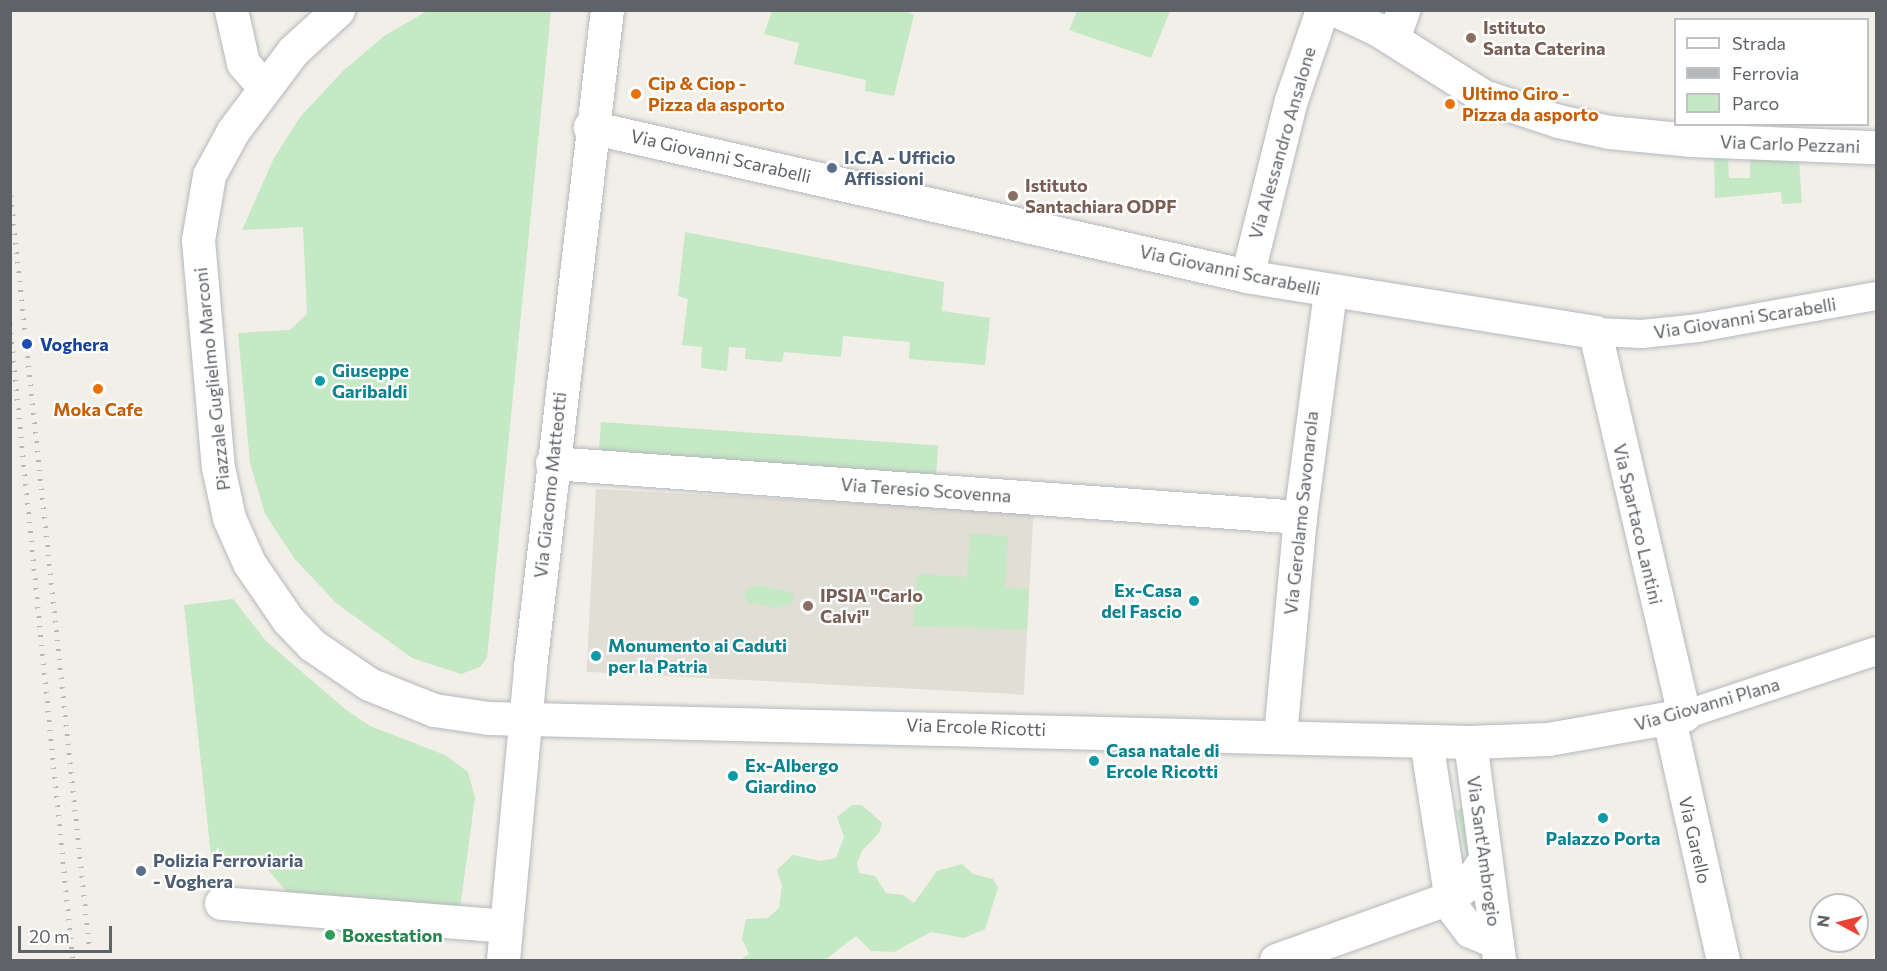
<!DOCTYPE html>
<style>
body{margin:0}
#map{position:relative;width:1887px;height:971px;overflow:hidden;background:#f1efe8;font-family:Commissioner,sans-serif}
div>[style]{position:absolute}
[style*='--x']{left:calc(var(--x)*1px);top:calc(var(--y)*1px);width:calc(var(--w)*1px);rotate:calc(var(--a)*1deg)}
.education>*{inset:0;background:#e1ded6;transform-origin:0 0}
.green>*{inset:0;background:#c5e8c5;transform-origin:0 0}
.roads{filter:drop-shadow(0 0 2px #b5b8bc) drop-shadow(0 0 2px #b5b8bc)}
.pedestrian>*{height:28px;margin:-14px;padding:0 14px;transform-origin:14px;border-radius:14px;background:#fff}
.minor>*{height:33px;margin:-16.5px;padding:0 16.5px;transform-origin:16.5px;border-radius:16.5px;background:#fff}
.tertiary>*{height:33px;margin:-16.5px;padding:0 16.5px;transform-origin:16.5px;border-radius:16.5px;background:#fff}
.rail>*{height:4.5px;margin-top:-2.25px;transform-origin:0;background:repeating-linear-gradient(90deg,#b6b7b8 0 1.5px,transparent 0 9.5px)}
.dots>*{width:16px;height:16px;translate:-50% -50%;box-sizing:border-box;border:3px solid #fff;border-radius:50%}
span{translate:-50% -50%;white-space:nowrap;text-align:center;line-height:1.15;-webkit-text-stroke:4.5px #fff;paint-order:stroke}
.education-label{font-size:18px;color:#785e54;font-weight:700}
.left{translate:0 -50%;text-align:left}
.food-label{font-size:18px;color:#c56008;font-weight:700}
.street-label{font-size:18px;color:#5f6368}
.service-label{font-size:18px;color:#4e5e75;font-weight:700}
.transit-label{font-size:18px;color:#164399;font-weight:700}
.culture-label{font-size:18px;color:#0d838f;font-weight:700}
.right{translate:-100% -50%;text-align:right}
.leisure-label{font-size:18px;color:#27864d;font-weight:700}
.frame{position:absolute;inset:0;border:12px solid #5f6368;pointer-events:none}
.legend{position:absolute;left:1674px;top:18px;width:195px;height:108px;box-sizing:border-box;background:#fff;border:2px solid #bfc1c3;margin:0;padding:8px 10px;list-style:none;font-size:18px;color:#5f6368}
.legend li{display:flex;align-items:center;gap:12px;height:30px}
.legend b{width:30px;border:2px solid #bfc1c3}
.north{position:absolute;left:1809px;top:893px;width:60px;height:60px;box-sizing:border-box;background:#fff;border:2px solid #bfc1c3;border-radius:50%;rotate:277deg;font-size:16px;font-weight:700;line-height:24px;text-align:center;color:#5f6368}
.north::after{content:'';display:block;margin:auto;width:21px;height:27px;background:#ea4335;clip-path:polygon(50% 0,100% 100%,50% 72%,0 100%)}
.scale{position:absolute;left:18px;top:926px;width:94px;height:27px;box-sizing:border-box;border:3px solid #5f6368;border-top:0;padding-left:8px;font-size:18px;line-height:21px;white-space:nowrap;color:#5f6368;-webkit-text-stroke:4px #fff;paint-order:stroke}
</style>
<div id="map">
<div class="education">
<div style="left:596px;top:489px;width:438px;height:183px;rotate:3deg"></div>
</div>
<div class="green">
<div style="clip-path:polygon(903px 10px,914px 15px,894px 96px,865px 91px,866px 80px,794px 64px,799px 43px,764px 34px,772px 11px)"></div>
<div style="clip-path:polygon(427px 11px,551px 11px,487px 658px,480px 667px,461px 674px,412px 658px,336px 603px,294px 558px,265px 514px,250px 463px,238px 333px,290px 330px,307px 314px,303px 227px,242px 230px,274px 158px,300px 117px,343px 71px,384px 36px)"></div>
<div style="clip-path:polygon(1077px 11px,1077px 10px,1170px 11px,1151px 58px,1069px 30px)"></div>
<div style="clip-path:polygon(1714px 158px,1728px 159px,1729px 178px,1750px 178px,1750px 159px,1799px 161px,1802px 203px,1782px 204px,1781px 192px,1715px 198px)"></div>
<div style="clip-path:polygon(685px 232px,944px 282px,942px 311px,990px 318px,985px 365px,909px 359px,910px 342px,843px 336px,841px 357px,784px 352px,782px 362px,745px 359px,746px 348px,729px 347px,727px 371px,701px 368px,702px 347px,682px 345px,688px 299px,678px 296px)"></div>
<div style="left:601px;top:422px;width:338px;height:30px;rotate:4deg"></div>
<div style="clip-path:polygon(970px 534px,1008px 536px,1005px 587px,1029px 589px,1027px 630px,913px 626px,917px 574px,967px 577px)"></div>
<div style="clip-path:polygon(757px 585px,788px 591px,795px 597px,791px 604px,776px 608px,748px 602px,744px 595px,746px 590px)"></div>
<div style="clip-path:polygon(233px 599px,266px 641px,345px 709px,370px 726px,445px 755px,468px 772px,475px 798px,459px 916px,295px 902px,260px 860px,211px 856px,184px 605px)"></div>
<div style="clip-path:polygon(852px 805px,862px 805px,882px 823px,879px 833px,862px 851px,857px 863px,859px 873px,875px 876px,886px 893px,903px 895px,914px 903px,937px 871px,962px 864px,973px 874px,993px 879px,998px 888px,985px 929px,964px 938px,931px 932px,894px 952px,871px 951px,856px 936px,825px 960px,740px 960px,749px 954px,742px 939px,746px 919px,768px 918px,779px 908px,782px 885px,777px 870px,793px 855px,820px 861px,836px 858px,844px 837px,837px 817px)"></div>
<div style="clip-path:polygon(1464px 805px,1475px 855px,1467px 861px,1457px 811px)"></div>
</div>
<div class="roads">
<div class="pedestrian">
<div style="--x:1595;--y:332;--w:47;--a:2.4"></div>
<div style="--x:1642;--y:334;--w:56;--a:-6.1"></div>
<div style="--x:1698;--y:328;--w:181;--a:-10.2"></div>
<div style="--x:1684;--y:715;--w:202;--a:-18.4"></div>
</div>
<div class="minor">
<div style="--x:231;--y:10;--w:54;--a:77.2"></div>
<div style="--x:243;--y:63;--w:32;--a:49"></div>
<div style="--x:338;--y:10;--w:61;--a:137.7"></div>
<div style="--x:293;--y:51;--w:100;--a:126.9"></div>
<div style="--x:233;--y:131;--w:50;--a:118.6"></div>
<div style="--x:209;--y:175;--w:66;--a:99.6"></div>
<div style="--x:198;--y:240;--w:228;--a:85"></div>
<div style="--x:218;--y:467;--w:52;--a:77.8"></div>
<div style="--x:229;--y:518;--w:49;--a:66"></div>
<div style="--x:249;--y:563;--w:69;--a:55.6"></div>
<div style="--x:288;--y:620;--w:35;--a:46"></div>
<div style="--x:312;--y:645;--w:69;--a:34.4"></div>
<div style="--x:369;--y:684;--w:70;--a:21.8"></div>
<div style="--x:434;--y:710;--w:55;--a:8.4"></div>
<div style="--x:488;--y:718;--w:982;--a:1.4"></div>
<div style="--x:1470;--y:742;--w:78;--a:-2.2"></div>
<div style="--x:1548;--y:739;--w:138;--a:-10"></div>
<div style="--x:1684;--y:715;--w:393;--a:-103.1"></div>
<div style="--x:1595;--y:332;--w:352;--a:-170.9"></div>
<div style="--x:1247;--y:276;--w:674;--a:-167.22"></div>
<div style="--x:1336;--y:10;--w:45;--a:24.9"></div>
<div style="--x:1377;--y:29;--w:125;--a:32.3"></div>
<div style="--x:1483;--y:96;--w:79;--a:18.4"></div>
<div style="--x:1558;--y:121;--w:52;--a:12.2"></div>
<div style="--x:1609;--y:132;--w:81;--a:5.6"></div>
<div style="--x:1690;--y:140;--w:186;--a:2.2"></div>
<div style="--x:1393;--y:38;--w:30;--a:-70"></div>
<div style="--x:1247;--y:276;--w:181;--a:-76"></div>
<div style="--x:1291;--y:100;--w:95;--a:-71"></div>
<div style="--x:552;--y:463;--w:750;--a:4.13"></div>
<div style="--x:1669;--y:719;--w:247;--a:77.4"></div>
<div style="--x:1280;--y:736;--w:220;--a:-84.8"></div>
<div style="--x:1300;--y:517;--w:228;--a:-82.4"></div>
<div style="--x:1426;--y:741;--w:168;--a:81.1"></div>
<div style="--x:1452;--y:907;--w:30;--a:53"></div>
<div style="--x:1470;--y:931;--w:29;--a:22"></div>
<div style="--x:1470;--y:742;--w:220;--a:82.4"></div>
<div style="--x:221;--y:903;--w:286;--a:4.6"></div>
<div style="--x:1276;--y:960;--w:184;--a:-19.7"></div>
<div style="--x:1449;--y:898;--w:25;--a:-37"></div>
<div style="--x:1469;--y:883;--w:29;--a:-56"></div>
</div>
<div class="tertiary">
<div style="--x:503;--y:960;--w:294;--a:-84.7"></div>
<div style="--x:530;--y:667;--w:661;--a:-83.32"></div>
</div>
</div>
<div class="rail">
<div style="--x:10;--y:186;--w:778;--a:84.03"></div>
<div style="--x:10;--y:323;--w:640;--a:84.35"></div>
</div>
<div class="dots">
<div style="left:1471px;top:38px;background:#8d6e63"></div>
<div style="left:636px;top:94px;background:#e8710a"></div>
<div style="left:1450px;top:104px;background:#e8710a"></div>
<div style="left:832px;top:168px;background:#5c6f8a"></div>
<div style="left:1013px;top:196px;background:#8d6e63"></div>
<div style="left:27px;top:344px;background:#1a4fb4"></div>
<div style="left:320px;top:381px;background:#0f9aa8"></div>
<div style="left:98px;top:389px;background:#e8710a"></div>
<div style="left:1194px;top:601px;background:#0f9aa8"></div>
<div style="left:808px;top:606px;background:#8d6e63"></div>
<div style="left:596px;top:656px;background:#0f9aa8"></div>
<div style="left:1094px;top:761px;background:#0f9aa8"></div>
<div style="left:733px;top:776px;background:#0f9aa8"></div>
<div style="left:1603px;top:818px;background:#0f9aa8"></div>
<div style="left:141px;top:871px;background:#5c6f8a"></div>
<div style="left:330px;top:935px;background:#2e9e5b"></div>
</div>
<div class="education-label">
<span class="left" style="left:1483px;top:38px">Istituto<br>Santa Caterina</span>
<span class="left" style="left:1025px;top:196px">Istituto<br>Santachiara ODPF</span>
<span class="left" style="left:820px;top:606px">IPSIA "Carlo<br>Calvi"</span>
</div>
<div class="food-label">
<span class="left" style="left:648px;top:94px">Cip &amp; Ciop -<br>Pizza da asporto</span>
<span class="left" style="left:1462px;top:104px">Ultimo Giro -<br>Pizza da asporto</span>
<span style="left:98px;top:409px">Moka Cafe</span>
</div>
<div class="street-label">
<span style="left:1282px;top:143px;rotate:-74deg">Via Alessandro Ansalone</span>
<span style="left:1790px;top:144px;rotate:2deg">Via Carlo Pezzani</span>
<span style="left:721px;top:156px;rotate:13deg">Via Giovanni Scarabelli</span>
<span style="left:1230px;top:270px;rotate:12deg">Via Giovanni Scarabelli</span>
<span style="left:1745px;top:318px;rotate:-9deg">Via Giovanni Scarabelli</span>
<span style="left:212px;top:379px;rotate:-96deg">Piazzale Guglielmo Marconi</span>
<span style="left:550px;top:485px;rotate:-84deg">Via Giacomo Matteotti</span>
<span style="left:926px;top:490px;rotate:4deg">Via Teresio Scovenna</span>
<span style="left:1301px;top:513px;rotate:-84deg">Via Gerolamo Savonarola</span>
<span style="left:1638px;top:524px;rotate:77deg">Via Spartaco Lantini</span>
<span style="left:1707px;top:704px;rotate:-16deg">Via Giovanni Plana</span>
<span style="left:976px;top:727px;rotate:2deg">Via Ercole Ricotti</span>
<span style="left:1695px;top:840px;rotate:77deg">Via Garello</span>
<span style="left:1484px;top:851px;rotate:82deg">Via Sant'Ambrogio</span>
</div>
<div class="service-label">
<span class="left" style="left:844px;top:168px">I.C.A - Ufficio<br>Affissioni</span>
<span class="left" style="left:153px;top:871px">Polizia Ferroviaria<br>- Voghera</span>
</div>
<div class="transit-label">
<span class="left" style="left:40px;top:344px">Voghera</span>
</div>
<div class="culture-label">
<span class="left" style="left:332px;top:381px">Giuseppe<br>Garibaldi</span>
<span class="right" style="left:1182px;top:601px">Ex-Casa<br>del Fascio</span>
<span class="left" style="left:608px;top:656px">Monumento ai Caduti<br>per la Patria</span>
<span class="left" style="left:1106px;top:761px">Casa natale di<br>Ercole Ricotti</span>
<span class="left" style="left:745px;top:776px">Ex-Albergo<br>Giardino</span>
<span style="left:1603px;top:838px">Palazzo Porta</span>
</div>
<div class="leisure-label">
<span class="left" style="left:342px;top:935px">Boxestation</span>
</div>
<div class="frame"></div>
<ul class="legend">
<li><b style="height:8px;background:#fff"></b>Strada</li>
<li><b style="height:8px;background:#b6b7b8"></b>Ferrovia</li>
<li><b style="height:16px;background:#c5e8c5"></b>Parco</li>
</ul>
<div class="north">N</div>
<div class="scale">20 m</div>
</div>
